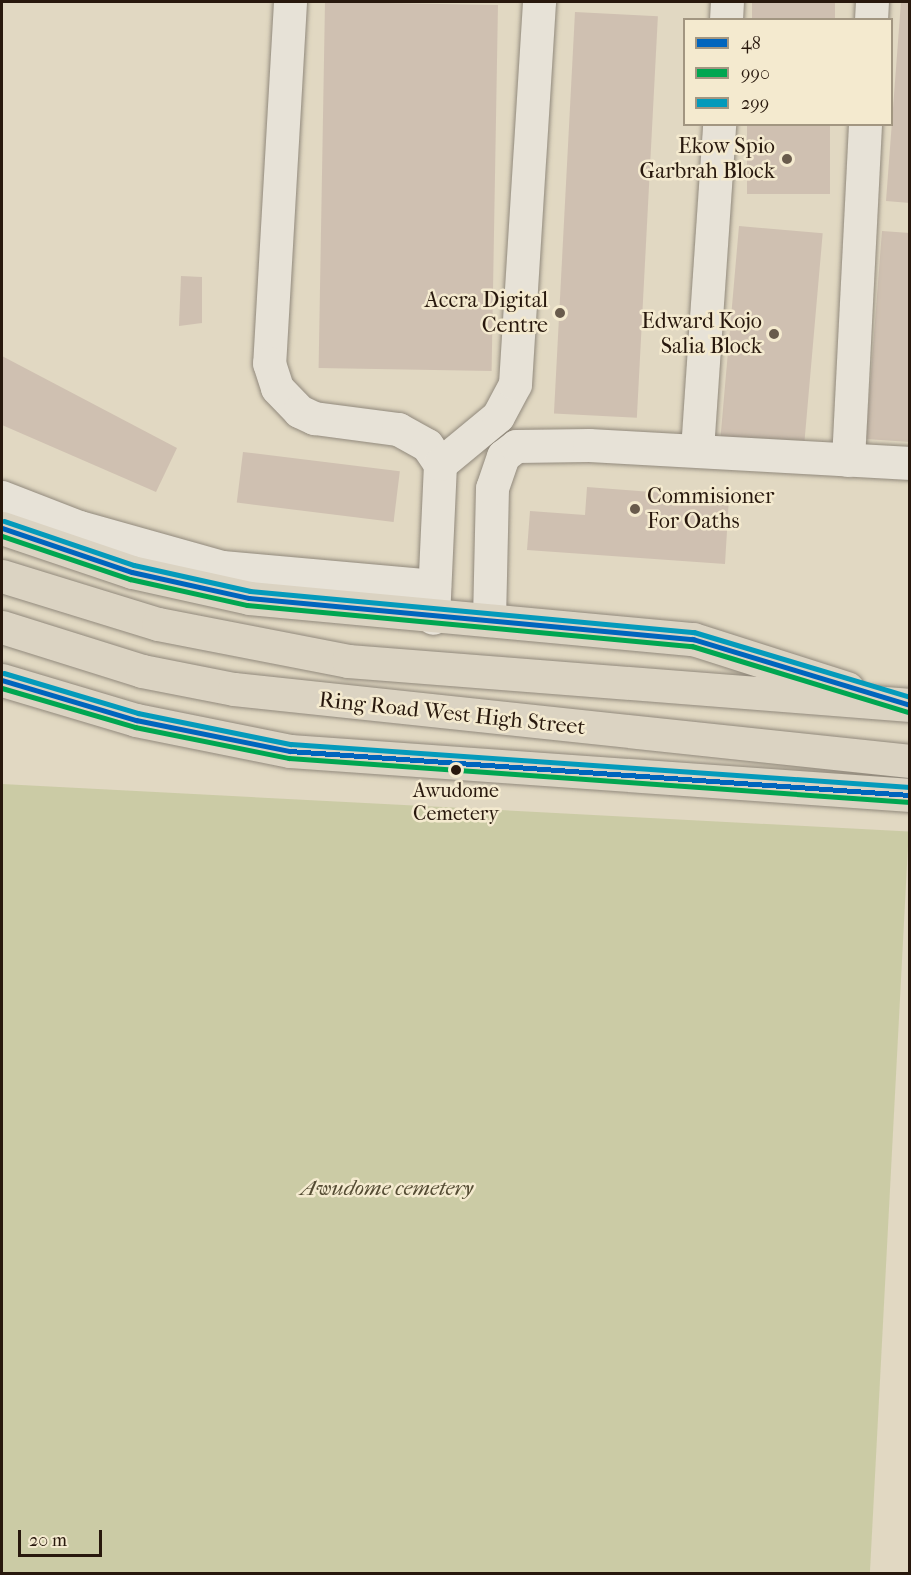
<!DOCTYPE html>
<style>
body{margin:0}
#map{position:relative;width:911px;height:1575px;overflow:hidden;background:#e1d8c2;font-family:"IM FELL French Canon",serif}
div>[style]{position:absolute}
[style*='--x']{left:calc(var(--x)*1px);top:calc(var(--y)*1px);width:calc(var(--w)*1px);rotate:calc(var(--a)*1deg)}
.green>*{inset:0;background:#cbcba5;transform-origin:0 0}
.building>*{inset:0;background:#cfc0b1;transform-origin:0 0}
.roads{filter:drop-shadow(0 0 2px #91897c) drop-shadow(0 0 2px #91897c)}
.minor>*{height:33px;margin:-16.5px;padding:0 16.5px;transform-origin:16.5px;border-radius:16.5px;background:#e7e2d7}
.major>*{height:33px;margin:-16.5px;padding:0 16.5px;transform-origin:16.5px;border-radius:16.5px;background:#dbd3c2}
.bus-1>*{height:4.5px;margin:-2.25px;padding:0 2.25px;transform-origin:2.25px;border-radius:2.25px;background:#0065bd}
.bus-2>*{height:4.5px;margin:-2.25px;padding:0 2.25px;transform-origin:2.25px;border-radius:2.25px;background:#00a651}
.bus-3>*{height:4.5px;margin:-2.25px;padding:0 2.25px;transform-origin:2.25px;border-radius:2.25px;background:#049abb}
.dots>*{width:16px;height:16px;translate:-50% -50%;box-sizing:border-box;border:3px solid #f4eacf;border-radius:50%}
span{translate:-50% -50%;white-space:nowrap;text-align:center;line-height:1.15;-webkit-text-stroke:5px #f4eacf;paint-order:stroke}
.bus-label{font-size:20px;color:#28180d}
.poi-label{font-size:22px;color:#28180d}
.right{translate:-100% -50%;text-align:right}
.left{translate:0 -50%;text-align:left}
.street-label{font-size:22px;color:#28180d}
.park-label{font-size:22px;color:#544b33;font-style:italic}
.frame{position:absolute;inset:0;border:3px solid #28180d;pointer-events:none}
.legend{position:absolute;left:683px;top:18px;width:210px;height:108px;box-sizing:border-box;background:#f4eacf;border:2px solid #a29681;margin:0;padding:8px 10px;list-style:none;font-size:18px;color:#28180d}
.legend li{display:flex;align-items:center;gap:12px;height:30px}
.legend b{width:30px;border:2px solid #a29681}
.scale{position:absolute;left:18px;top:1530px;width:84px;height:27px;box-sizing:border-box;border:3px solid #28180d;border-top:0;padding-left:8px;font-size:18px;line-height:21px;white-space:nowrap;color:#28180d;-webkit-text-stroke:4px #f4eacf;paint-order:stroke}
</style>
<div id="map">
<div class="green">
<div style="left:2px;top:784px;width:908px;height:789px;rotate:3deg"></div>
</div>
<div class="building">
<div style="left:325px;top:2px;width:173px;height:366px;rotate:1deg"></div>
<div style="left:752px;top:2px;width:83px;height:18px"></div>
<div style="clip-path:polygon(901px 2px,910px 2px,910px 203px,886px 201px)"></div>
<div style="left:575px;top:12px;width:83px;height:402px;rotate:3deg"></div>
<div style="left:747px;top:124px;width:83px;height:70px"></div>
<div style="left:739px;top:226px;width:84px;height:211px;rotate:5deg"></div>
<div style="clip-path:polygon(882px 231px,910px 233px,910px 442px,866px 439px)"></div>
<div style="clip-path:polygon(181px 276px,202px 277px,202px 323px,179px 326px)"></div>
<div style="clip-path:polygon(2px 356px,177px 448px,156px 492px,2px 425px)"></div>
<div style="left:243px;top:452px;width:158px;height:51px;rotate:7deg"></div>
<div style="clip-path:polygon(587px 487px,729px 498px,725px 564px,527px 550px,530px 511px,585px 515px)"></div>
</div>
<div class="roads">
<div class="minor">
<div style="--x:290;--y:2;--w:362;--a:93.3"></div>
<div style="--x:269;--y:363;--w:26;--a:72"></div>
<div style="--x:277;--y:388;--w:32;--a:46"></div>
<div style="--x:299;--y:411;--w:17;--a:25"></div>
<div style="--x:314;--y:418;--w:85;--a:7.5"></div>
<div style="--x:398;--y:429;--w:33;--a:29"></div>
<div style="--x:427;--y:445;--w:23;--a:56"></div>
<div style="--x:440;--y:464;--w:154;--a:92.6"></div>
<div style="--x:726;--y:20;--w:18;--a:-87"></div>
<div style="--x:871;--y:20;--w:18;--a:-87"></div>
<div style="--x:697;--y:450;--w:327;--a:-86.1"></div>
<div style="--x:848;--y:460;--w:336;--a:-87.1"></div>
<div style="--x:440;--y:464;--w:75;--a:-39.6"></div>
<div style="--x:498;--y:416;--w:36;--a:-62"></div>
<div style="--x:515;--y:384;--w:383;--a:-86.4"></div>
<div style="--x:2;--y:497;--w:83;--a:21.3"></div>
<div style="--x:79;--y:527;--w:148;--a:15.6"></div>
<div style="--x:222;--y:567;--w:213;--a:5.1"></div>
<div style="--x:489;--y:620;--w:132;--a:-88.7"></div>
<div style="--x:492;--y:488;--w:34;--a:-71"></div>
<div style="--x:503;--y:456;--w:16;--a:-38"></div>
<div style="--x:516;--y:446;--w:73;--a:-0.8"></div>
<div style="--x:589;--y:445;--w:322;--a:3.2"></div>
</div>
<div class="major">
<div style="--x:2;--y:528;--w:137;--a:18.7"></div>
<div style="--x:132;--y:572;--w:120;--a:12.5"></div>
<div style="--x:249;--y:598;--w:446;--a:5.3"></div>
<div style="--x:693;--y:639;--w:162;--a:17.7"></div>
<div style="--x:2;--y:576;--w:163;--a:17.1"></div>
<div style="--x:158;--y:624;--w:194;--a:11"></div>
<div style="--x:348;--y:661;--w:564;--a:4.48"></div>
<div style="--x:2;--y:627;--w:147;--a:17.4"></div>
<div style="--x:142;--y:671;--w:94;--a:11.1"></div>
<div style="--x:234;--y:689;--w:680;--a:6.08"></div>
<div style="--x:2;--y:680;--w:140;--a:16.6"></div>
<div style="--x:136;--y:720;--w:157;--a:11.4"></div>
<div style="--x:290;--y:751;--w:622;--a:4.06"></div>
</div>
</div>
<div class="bus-1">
<div style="--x:2;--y:528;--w:137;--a:18.7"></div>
<div style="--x:132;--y:572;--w:120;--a:12.5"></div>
<div style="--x:249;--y:598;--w:446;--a:5.3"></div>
<div style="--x:693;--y:639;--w:227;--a:16.9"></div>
<div style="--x:2;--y:680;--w:140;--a:16.6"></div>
<div style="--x:136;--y:720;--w:157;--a:11.4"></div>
<div style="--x:290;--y:751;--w:622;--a:4.06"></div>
</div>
<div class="bus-2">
<div style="--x:2;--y:536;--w:135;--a:18.6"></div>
<div style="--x:130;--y:579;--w:120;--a:12.5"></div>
<div style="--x:247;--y:605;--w:447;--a:5.3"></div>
<div style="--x:692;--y:646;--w:226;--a:17"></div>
<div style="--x:2;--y:688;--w:139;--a:16.3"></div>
<div style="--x:135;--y:727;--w:157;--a:11.4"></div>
<div style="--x:289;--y:758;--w:622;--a:4.06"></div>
</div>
<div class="bus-3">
<div style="--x:4;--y:521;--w:137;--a:18.7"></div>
<div style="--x:134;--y:565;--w:119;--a:12.6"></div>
<div style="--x:250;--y:591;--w:446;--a:5.3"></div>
<div style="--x:694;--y:632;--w:226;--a:16.7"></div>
<div style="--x:4;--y:673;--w:140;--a:16.6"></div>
<div style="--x:138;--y:713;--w:156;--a:11.5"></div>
<div style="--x:291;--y:744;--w:620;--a:3.97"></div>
</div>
<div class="dots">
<div style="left:787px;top:159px;background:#695b4c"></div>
<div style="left:560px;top:313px;background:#695b4c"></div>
<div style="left:774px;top:334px;background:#695b4c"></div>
<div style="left:635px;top:509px;background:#695b4c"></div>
<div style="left:456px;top:770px;background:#28180d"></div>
</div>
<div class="bus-label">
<span style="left:456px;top:802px">Awudome<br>Cemetery</span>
</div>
<div class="poi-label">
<span class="right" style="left:775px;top:159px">Ekow Spio<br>Garbrah Block</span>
<span class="right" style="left:548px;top:313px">Accra Digital<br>Centre</span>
<span class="right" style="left:762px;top:334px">Edward Kojo<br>Salia Block</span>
<span class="left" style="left:647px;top:509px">Commisioner<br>For Oaths</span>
</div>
<div class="street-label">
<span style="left:452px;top:714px;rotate:6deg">Ring Road West High Street</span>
</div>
<div class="park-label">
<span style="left:387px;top:1189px">Awudome cemetery</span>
</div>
<div class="frame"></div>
<ul class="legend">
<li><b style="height:8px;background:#0065bd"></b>48</li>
<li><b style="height:8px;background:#00a651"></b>990</li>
<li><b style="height:8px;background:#049abb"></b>299</li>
</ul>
<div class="scale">20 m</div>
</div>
